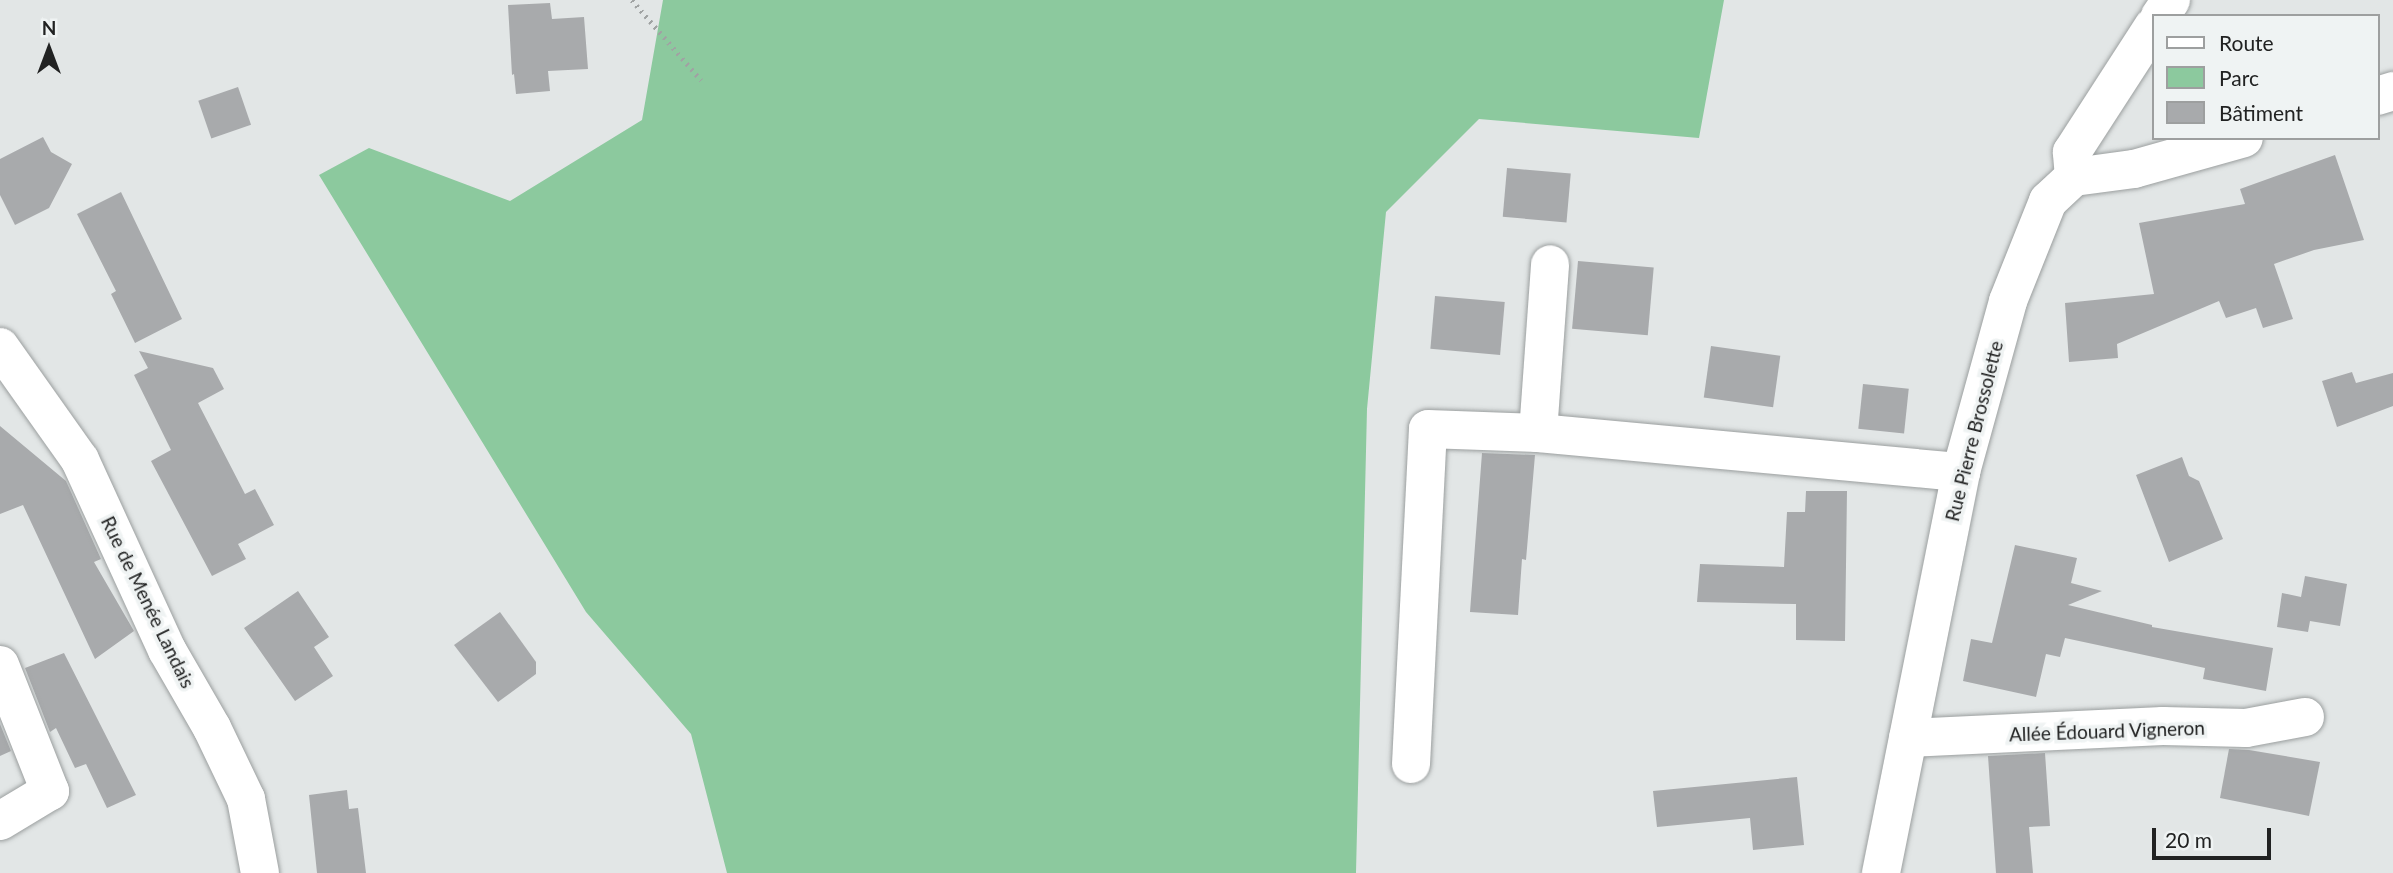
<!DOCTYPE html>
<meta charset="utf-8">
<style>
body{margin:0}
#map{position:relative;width:2393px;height:873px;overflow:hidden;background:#e2e6e6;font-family:Lato,sans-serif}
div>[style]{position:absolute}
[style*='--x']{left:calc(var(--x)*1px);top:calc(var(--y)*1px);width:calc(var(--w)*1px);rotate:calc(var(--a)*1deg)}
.green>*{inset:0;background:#8cc99e}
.building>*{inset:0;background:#a8aaac;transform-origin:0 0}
.path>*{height:4.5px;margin-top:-2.25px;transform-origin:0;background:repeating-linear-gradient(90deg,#a0a3a3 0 2px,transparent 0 7px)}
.roads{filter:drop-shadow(0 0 2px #9b9f9f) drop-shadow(0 0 2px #9b9f9f)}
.minor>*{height:38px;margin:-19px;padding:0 19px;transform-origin:19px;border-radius:19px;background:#fff}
span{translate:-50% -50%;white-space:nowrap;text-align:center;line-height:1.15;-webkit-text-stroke:7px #eff3f3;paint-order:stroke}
.street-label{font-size:19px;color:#212222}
.legend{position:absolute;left:2152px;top:14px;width:228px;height:126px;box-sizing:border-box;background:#eff3f3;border:2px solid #9d9f9f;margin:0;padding:9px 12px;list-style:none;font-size:21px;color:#212222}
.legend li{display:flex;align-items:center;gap:14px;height:35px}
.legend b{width:35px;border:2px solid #9d9f9f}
.north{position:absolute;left:14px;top:14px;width:70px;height:70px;-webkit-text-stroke:5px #eff3f3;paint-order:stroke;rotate:0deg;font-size:19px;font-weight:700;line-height:28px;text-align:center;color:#212222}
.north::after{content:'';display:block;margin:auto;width:24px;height:32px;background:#212222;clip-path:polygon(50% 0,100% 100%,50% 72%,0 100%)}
.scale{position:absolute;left:2152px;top:828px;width:119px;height:32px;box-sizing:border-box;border:4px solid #212222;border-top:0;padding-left:9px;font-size:21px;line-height:24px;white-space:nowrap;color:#212222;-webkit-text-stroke:5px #eff3f3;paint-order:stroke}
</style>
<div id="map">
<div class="green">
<div style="clip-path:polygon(663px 0,1724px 0,1699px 138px,1479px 119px,1386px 212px,1367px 409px,1356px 873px,727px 873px,691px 734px,586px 612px,319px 175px,369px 148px,510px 201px,642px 120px)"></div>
</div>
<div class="building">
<div style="clip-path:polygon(550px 3px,552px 19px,584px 17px,588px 69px,548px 71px,550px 91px,516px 94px,514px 74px,512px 75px,508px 5px)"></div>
<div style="left:238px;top:87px;width:40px;height:42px;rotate:71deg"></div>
<div style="clip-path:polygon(43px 137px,51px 152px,72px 164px,49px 208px,15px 225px,0 195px,0 159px)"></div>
<div style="clip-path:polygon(2335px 155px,2364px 240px,2314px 250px,2274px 264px,2293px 319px,2263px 328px,2256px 308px,2226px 318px,2219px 301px,2117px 344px,2118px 358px,2069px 362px,2065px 303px,2154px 294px,2139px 223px,2245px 204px,2240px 189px)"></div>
<div style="left:1507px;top:168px;width:64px;height:49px;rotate:5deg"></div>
<div style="clip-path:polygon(121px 192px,182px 319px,135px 343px,111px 294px,116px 291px,77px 214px)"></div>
<div style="left:1578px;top:261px;width:76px;height:68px;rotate:5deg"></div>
<div style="left:1435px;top:296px;width:70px;height:53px;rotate:5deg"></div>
<div style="left:1711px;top:346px;width:70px;height:52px;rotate:8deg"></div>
<div style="clip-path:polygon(139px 351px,213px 368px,224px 389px,198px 403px,245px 494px,255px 489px,274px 525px,238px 544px,246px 559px,212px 576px,151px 461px,171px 450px,134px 375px,148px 368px)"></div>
<div style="clip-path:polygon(2352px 372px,2356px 383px,2393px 373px,2393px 406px,2337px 427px,2322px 381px)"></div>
<div style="left:1863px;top:384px;width:46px;height:45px;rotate:6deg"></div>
<div style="clip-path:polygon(0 426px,66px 481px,101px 559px,94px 562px,134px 631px,95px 659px,23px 505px,0 514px)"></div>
<div style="clip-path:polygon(1482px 453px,1535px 455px,1526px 560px,1522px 559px,1518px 615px,1470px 612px)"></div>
<div style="clip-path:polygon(2182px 457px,2189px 476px,2199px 481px,2223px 539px,2169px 562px,2136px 475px)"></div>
<div style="clip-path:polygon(1806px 491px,1847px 491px,1845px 641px,1796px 640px,1796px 604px,1697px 602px,1700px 564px,1784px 567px,1787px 512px,1805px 512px)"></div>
<div style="clip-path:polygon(2015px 545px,2077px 558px,2071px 583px,2102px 591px,2068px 605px,2152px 625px,2152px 627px,2273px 648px,2266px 691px,2203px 679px,2205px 668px,2065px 638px,2060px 657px,2046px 654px,2036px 697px,1963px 681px,1971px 639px,1992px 643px)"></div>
<div style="clip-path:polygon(2305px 576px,2347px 584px,2340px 626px,2310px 621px,2308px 632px,2277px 627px,2282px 593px,2301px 597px)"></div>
<div style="clip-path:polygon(298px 591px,329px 637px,314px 647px,333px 676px,295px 701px,244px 628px)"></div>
<div style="clip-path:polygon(500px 612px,536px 662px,536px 674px,498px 702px,454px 645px)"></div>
<div style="clip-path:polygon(64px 653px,136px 795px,107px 808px,86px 764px,75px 768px,56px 728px,50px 732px,25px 668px)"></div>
<div style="clip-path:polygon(0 724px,11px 751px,0 756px)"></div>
<div style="clip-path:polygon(2229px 749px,2249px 750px,2320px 762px,2309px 816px,2220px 798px)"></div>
<div style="clip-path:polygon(2045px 753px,2050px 826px,2029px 827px,2033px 873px,1996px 873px,1988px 756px)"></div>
<div style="clip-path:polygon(1797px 777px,1804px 845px,1753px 850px,1750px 818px,1657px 827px,1653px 791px)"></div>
<div style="clip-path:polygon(347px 790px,349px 809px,358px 808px,366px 873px,317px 873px,309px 795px)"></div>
</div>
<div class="path">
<div style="--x:632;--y:0;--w:106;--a:49.2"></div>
</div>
<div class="roads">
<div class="minor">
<div style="--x:2160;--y:16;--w:19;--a:-55"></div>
<div style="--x:2377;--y:96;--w:17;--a:-17"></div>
<div style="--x:2074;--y:177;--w:61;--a:-7.6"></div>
<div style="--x:2134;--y:169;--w:114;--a:-15.7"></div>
<div style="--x:0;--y:347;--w:138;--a:54.7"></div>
<div style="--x:80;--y:460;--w:209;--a:65.4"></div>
<div style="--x:167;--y:650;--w:90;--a:60"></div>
<div style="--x:212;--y:728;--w:79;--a:64.4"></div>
<div style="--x:246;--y:799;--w:75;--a:79.3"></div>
<div style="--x:1538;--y:433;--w:169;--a:-85.9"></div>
<div style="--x:0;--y:665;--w:136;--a:68.4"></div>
<div style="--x:50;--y:791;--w:58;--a:149"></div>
<div style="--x:1908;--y:738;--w:255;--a:-2.7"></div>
<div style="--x:2163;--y:726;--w:83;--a:1.4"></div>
<div style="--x:2246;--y:728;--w:60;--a:-10.6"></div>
<div style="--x:1411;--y:764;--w:335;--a:-87.1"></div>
<div style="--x:1428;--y:429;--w:110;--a:2.1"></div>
<div style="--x:1538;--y:433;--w:425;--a:5.3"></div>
<div style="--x:1881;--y:873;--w:409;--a:-78.7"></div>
<div style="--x:1961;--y:472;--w:177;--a:-74.6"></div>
<div style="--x:2008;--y:301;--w:108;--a:-68.2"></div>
<div style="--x:2048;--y:201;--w:35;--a:-43"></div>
<div style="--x:2074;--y:177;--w:25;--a:-95"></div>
<div style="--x:2072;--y:152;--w:149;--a:-57.1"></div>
</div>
</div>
<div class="street-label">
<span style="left:1974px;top:431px;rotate:-76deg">Rue Pierre Brossolette</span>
<span style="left:148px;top:602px;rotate:64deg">Rue de Menée Landais</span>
<span style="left:2107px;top:731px;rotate:-2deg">Allée Édouard Vigneron</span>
</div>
<ul class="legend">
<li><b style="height:9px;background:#fff"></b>Route</li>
<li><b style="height:19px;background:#8cc99e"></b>Parc</li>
<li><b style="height:19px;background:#a8aaac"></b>Bâtiment</li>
</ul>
<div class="north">N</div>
<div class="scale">20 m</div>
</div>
